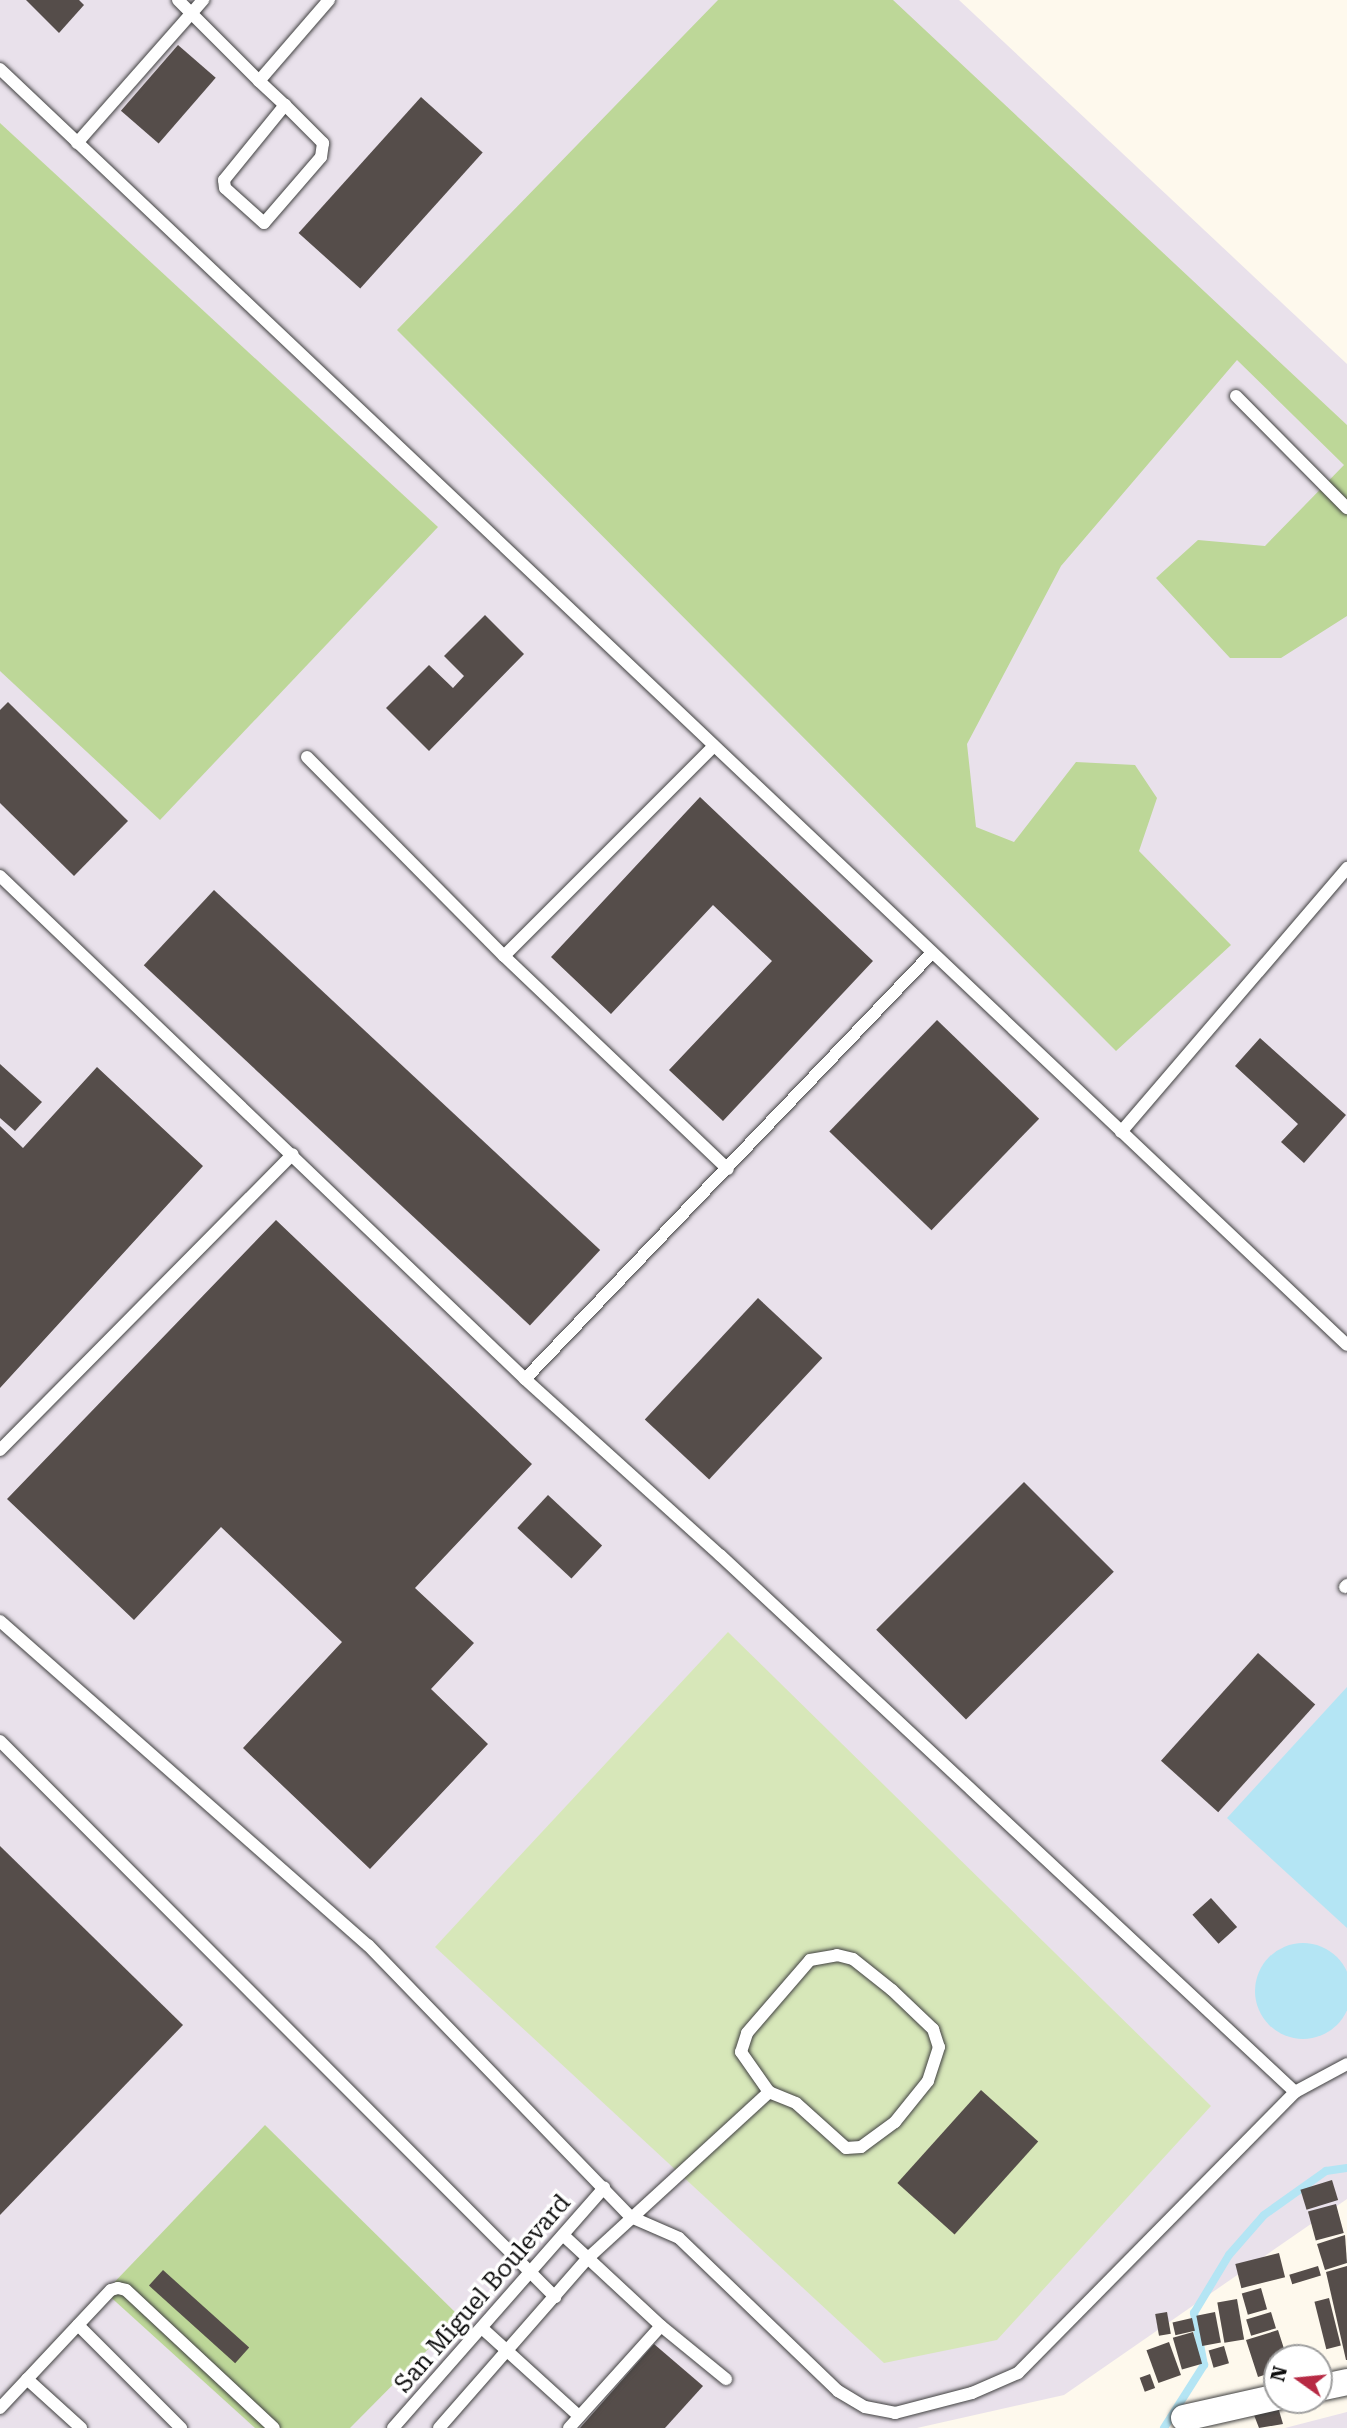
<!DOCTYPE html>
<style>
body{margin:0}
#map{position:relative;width:1347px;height:2428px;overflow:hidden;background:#fef9ed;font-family:"Roboto Serif",serif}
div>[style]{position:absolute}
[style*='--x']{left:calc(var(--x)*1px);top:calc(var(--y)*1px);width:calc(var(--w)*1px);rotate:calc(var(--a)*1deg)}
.industrial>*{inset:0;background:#e9e1eb}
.green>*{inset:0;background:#d7e7b9}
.forest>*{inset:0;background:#bdd798}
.water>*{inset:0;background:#b4e5f4}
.round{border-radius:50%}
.stream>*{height:8px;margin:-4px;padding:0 4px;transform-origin:4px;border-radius:4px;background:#b4e5f4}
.building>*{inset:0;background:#554d4a;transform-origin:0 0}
.roads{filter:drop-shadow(0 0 2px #404040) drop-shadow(0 0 2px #404040)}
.lane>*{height:12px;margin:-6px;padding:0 6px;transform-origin:6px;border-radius:6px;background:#fff}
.street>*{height:26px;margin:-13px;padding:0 13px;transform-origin:13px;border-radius:13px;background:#fff}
span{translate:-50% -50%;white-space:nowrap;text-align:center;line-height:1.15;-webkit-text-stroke:7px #fff;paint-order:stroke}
.street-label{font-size:24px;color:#0d0d0d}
.north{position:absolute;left:1263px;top:2344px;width:70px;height:70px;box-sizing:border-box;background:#fff;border:2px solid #9e9e9e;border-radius:50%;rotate:285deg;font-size:19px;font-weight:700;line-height:28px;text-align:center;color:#0d0d0d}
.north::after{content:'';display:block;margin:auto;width:24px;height:32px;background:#b72a44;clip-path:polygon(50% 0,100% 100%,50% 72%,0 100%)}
</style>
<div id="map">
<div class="industrial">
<div style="clip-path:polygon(0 0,959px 0,1347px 364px,1347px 2199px,1064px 2395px,917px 2428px,0 2428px)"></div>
<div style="clip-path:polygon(1347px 2412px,1347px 2428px,1285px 2428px)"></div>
</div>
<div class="green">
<div style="clip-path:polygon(728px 1632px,1211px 2106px,997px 2340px,884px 2363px,435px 1947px)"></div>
</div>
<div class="forest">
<div style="clip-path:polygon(718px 0,893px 0,1347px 425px,1347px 616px,1281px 658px,1230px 658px,1156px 578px,1198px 540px,1265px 546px,1344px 465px,1237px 360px,1061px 566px,967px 744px,976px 827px,1014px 842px,1076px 762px,1135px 765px,1157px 798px,1139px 851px,1231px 945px,1116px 1051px,397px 330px)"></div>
<div style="clip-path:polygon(0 123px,438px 527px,160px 820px,0 671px)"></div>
<div style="clip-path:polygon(265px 2125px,460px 2317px,350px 2428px,255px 2428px,105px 2292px)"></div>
</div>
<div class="water">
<div style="clip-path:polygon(1347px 1687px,1347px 1928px,1227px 1818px)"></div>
<div class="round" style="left:1255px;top:1943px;width:96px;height:96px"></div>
</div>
<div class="stream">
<div style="--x:1164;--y:2428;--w:75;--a:-57.6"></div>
<div style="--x:1204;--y:2365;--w:53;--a:-100.9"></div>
<div style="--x:1194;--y:2313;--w:68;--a:-58.9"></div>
<div style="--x:1229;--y:2255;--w:53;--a:-48.8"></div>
<div style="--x:1264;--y:2215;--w:76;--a:-35.4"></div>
<div style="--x:1326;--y:2171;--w:21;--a:-8"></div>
</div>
<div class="building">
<div style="clip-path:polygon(26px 0,79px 0,84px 5px,59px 33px)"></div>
<div style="left:178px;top:45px;width:50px;height:87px;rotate:41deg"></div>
<div style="left:421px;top:97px;width:83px;height:183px;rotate:42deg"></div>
<div style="clip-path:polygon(485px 615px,524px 654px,429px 751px,386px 708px,429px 665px,453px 688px,464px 676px,444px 656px)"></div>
<div style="clip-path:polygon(8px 702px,128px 821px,74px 876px,0 803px,0 710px)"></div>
<div style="clip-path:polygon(700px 797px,873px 961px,723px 1121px,669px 1070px,772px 961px,713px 905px,611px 1014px,551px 957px)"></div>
<div style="left:214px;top:890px;width:528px;height:103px;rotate:43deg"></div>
<div style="left:937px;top:1020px;width:142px;height:155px;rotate:44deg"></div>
<div style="clip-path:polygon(1260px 1038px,1346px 1115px,1304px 1163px,1281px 1142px,1298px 1124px,1235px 1066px)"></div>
<div style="clip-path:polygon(0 1064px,42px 1102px,15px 1131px,0 1118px)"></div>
<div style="clip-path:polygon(97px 1067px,203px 1166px,0 1388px,0 1126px,23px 1148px)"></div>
<div style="clip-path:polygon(276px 1220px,532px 1464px,415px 1588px,474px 1643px,431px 1689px,488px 1744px,370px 1869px,243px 1748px,342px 1642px,221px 1527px,134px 1620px,7px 1499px)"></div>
<div style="left:758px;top:1298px;width:88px;height:166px;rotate:43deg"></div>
<div style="left:1024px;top:1482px;width:127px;height:209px;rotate:45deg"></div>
<div style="left:548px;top:1495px;width:74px;height:45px;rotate:43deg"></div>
<div style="left:1258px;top:1653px;width:77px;height:145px;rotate:42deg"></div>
<div style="clip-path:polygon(0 1846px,183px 2025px,0 2215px)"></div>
<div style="left:1211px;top:1898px;width:39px;height:25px;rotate:48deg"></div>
<div style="left:981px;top:2090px;width:77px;height:125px;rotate:42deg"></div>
<div style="left:1332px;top:2180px;width:21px;height:33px;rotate:73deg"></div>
<div style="left:1336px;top:2204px;width:30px;height:29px;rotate:75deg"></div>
<div style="clip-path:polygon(1345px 2235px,1347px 2263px,1325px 2270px,1317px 2244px)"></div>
<div style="left:1279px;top:2253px;width:25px;height:45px;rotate:76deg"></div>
<div style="left:1318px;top:2266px;width:10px;height:30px;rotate:73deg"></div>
<div style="clip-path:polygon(1347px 2266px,1347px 2360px,1346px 2360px,1326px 2272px)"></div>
<div style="left:163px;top:2270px;width:116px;height:21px;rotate:42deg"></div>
<div style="left:1261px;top:2288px;width:22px;height:20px;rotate:74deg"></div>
<div style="left:1329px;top:2298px;width:49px;height:15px;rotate:76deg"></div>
<div style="left:1237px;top:2299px;width:41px;height:20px;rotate:80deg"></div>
<div style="left:1167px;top:2312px;width:22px;height:12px;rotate:80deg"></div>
<div style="left:1215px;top:2312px;width:31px;height:19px;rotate:79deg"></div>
<div style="left:1271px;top:2312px;width:17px;height:26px;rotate:73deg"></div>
<div style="left:1192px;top:2318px;width:13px;height:20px;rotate:77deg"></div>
<div style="clip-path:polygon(1278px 2330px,1287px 2358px,1277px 2358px,1277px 2371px,1258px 2377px,1246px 2340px)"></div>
<div style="left:1193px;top:2332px;width:33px;height:21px;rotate:74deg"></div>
<div style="left:1169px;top:2342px;width:35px;height:24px;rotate:70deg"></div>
<div style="clip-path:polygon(654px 2344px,703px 2386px,665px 2428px,580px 2428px)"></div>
<div style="left:1224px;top:2346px;width:18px;height:16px;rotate:74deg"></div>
<div style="left:1150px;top:2374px;width:15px;height:11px;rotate:70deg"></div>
<div style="clip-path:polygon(1278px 2407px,1283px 2424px,1259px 2428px,1254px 2415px)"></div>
</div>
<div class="roads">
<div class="lane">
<div style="--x:178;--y:0;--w:115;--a:45"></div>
<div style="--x:259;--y:81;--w:35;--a:43"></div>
<div style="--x:285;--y:105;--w:54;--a:45"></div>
<div style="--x:323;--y:143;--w:14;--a:98"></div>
<div style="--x:321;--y:157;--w:87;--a:130.8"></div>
<div style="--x:264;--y:223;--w:52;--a:-138.1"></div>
<div style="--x:225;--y:188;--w:8;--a:-97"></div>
<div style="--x:224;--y:180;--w:97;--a:-50.9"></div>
<div style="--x:0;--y:69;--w:1855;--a:43.45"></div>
<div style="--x:259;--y:81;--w:107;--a:-49.2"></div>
<div style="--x:77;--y:143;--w:191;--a:-48.6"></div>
<div style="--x:1236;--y:396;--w:158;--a:45.3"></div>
<div style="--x:307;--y:757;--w:280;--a:45.3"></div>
<div style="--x:504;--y:956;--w:309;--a:43.6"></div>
<div style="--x:0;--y:876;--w:727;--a:43.77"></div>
<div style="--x:525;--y:1379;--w:263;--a:42.1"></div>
<div style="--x:720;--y:1555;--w:787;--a:43.04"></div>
<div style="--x:504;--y:956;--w:294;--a:-45"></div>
<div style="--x:1121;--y:1132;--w:348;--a:-49.4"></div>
<div style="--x:525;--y:1379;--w:588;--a:-46.31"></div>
<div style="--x:0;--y:1450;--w:416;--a:-45.3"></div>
<div style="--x:1345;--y:1587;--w:3;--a:-45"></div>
<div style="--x:0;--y:1621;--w:490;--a:41.4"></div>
<div style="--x:368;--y:1945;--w:378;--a:46"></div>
<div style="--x:631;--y:2217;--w:52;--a:23.6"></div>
<div style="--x:679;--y:2238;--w:221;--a:43.9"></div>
<div style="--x:838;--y:2391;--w:31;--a:31"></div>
<div style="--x:865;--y:2407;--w:31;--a:11"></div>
<div style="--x:895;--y:2413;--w:80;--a:-14.6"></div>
<div style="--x:972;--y:2393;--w:50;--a:-23.5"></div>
<div style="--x:1018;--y:2373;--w:395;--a:-45.4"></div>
<div style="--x:1295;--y:2092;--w:59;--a:-28.3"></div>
<div style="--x:0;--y:1741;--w:786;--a:45.05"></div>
<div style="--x:837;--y:1955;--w:16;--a:14"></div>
<div style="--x:853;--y:1959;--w:50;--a:38.5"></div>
<div style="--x:892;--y:1990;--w:57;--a:43.6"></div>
<div style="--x:933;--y:2029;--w:19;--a:72"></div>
<div style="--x:939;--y:2047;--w:36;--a:108"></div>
<div style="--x:928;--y:2081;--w:53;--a:128.8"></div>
<div style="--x:895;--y:2122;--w:42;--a:143.7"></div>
<div style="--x:861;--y:2147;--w:15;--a:176"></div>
<div style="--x:846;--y:2148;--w:67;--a:-138"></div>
<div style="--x:796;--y:2103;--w:29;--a:-158"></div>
<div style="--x:769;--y:2092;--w:49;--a:-125"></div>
<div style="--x:741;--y:2052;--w:20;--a:-72"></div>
<div style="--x:747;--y:2033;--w:96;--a:-49.2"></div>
<div style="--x:810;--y:1960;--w:27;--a:-10"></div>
<div style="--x:563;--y:2235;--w:134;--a:42.9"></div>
<div style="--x:78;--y:2325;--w:146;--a:45"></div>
<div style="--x:483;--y:2329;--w:130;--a:42.2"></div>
<div style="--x:27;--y:2379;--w:73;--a:42.2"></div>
<div style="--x:0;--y:2408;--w:162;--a:-46.8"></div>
<div style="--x:111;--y:2290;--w:7;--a:-16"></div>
<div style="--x:118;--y:2288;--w:8;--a:14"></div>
<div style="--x:126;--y:2290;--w:202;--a:43"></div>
<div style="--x:393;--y:2428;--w:320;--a:-48.7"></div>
<div style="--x:439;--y:2428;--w:226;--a:-48.8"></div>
<div style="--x:588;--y:2258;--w:246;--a:-42.5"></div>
<div style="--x:569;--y:2428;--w:137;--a:-48"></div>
<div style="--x:661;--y:2326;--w:84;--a:39.2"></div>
</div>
<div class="street">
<div style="--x:1319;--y:2388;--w:29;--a:-12"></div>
<div style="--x:1184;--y:2418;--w:95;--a:-12.7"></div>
</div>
</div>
<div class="street-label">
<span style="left:483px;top:2294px;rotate:-49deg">San Miguel Boulevard</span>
</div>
<div class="north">N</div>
</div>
